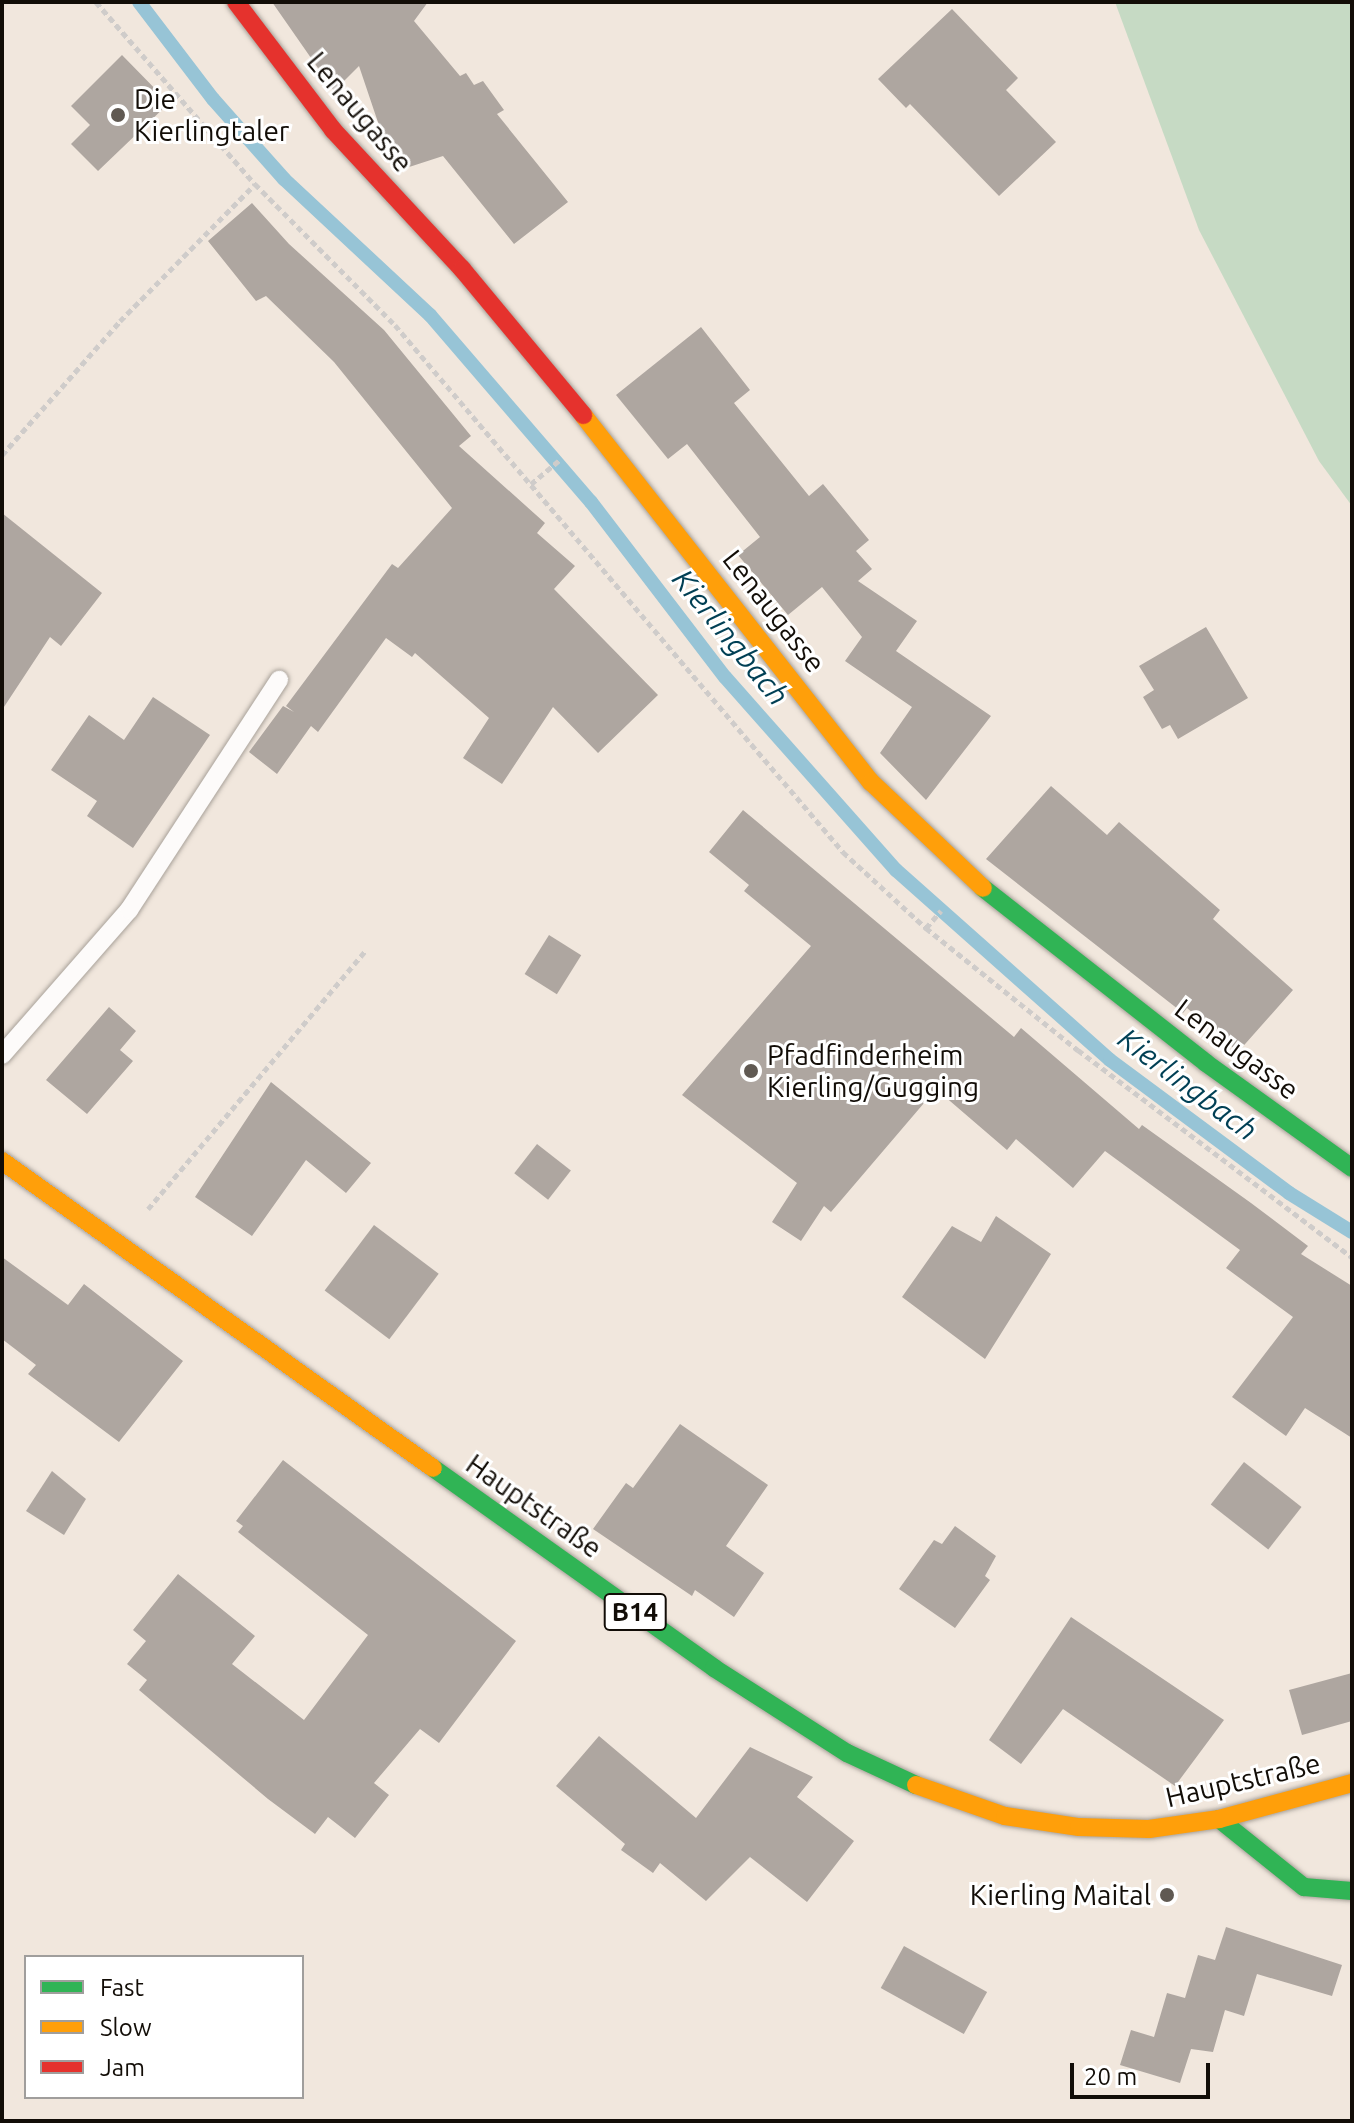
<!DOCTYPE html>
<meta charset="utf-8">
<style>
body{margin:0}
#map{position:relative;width:1354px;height:2123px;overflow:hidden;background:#f1e7dd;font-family:Ubuntu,sans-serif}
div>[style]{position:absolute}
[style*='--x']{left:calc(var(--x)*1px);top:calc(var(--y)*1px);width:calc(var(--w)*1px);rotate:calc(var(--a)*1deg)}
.green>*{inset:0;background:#c6dac4}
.stream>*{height:14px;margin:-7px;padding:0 7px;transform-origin:7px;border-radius:7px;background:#97c4d6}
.building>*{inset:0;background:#aea6a0;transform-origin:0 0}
.path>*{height:5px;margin-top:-2.5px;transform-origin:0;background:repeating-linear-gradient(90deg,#cfccca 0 6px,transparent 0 10px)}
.roads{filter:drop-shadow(0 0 2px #a8a199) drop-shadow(0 0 2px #a8a199)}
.lane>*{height:18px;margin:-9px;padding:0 9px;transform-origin:9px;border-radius:9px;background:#fdfbfa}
.fast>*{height:18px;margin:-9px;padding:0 9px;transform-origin:9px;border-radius:9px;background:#30b455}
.slow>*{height:18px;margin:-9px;padding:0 9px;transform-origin:9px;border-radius:9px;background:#ff9f0a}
.jam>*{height:18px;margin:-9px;padding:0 9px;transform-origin:9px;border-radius:9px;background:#e5322d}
.dots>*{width:22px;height:22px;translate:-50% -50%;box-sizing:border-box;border:4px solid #fff;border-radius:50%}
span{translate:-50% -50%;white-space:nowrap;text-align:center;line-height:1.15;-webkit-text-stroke:6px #fff;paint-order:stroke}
.shield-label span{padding:2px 6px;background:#fff;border:2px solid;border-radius:6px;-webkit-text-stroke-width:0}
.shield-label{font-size:26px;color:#120d07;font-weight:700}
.poi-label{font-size:28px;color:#120d07}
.left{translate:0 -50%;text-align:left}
.right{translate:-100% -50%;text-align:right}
.street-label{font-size:28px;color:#120d07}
.water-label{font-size:30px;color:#003f54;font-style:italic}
.frame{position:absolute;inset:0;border:4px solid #120d07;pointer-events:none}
.legend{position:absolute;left:24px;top:1955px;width:280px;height:144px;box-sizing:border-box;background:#fff;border:2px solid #a09e9c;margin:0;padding:10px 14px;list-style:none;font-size:24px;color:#120d07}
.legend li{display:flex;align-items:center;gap:16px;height:40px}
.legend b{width:40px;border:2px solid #a09e9c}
.scale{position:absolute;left:1070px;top:2063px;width:140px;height:36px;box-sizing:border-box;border:4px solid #120d07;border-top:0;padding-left:10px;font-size:24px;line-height:28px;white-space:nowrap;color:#120d07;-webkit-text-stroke:6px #fff;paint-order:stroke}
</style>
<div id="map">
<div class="green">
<div style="clip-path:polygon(1115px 2px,1352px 2px,1352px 506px,1319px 461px,1199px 230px)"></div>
</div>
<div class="stream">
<div style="--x:139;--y:2;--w:122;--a:52.7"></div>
<div style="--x:213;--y:99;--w:107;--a:48.4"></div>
<div style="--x:284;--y:179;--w:200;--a:43"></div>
<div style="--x:430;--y:315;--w:247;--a:49.3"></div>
<div style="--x:591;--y:502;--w:220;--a:52.6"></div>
<div style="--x:725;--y:677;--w:258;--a:48.5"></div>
<div style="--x:896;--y:870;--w:286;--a:41.6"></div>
<div style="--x:1110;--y:1060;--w:223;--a:36.6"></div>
<div style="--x:1289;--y:1193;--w:74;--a:31.8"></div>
</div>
<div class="building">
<div style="clip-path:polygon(272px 2px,428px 2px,414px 21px,460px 76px,466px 73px,474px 85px,483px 81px,504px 110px,497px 114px,568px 202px,514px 244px,443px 156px,403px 169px,388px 152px,359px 66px,334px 91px)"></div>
<div style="clip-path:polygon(952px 9px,1018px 78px,1006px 90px,1056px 142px,999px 196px,910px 104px,906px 108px,878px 79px)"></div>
<div style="clip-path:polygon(122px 55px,169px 103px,98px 171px,71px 144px,90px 125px,71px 106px)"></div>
<div style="clip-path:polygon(252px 203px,289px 244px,384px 330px,471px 436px,459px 446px,545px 523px,537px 533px,575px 566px,554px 589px,658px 695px,598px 753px,553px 707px,502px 784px,463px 758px,489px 718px,415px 653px,412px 657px,386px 638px,318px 732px,311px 726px,277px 774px,249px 752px,283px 706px,294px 712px,286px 706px,392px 564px,398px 568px,452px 508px,334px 362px,266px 296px,256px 301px,208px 241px)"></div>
<div style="clip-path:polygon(701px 327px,750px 390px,734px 403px,809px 496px,823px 484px,869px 540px,856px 551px,872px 569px,858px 581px,917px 621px,896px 651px,991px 716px,926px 800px,880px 753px,912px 707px,845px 661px,862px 637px,822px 587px,788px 615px,738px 555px,760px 537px,687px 444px,668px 459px,616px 395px)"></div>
<div style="clip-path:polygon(2px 513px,102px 593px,61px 646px,50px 637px,2px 710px)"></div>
<div style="clip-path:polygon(1206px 627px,1248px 698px,1178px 739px,1170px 725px,1162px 729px,1143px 697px,1154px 690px,1139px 666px)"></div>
<div style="clip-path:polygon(153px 697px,210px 735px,133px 848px,87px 816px,97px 801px,51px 770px,89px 715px,124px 740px)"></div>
<div style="clip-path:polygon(1051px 786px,1107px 835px,1119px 822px,1220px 910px,1213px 919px,1293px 990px,1238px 1052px,1187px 1008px,1183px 1013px,986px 859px)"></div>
<div style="clip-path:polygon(743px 810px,1014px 1037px,1021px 1028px,1139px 1129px,1142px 1125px,1251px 1203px,1308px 1246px,1301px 1254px,1352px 1286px,1352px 1438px,1305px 1408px,1286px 1436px,1232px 1397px,1293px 1317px,1226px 1268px,1240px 1250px,1105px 1151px,1073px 1188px,1016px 1139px,1007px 1150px,936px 1089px,831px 1212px,824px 1206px,801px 1241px,772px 1222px,797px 1183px,682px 1095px,811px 946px,744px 891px,749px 885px,709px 852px)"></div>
<div style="left:549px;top:935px;width:38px;height:46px;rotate:32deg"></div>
<div style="clip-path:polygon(109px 1007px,136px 1031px,120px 1050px,133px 1061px,87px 1114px,46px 1080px)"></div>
<div style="clip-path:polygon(271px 1082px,371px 1163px,346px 1193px,306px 1160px,252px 1236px,195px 1197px)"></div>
<div style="left:537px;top:1144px;width:43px;height:37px;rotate:38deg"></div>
<div style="clip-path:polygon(996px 1216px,1051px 1254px,985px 1359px,902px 1297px,952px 1226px,981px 1242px)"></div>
<div style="left:374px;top:1225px;width:81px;height:82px;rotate:37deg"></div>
<div style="clip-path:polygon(2px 1257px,68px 1305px,84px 1284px,183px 1361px,119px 1442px,28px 1374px,36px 1365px,2px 1339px)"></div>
<div style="clip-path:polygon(680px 1424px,768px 1485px,726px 1546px,764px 1573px,734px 1617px,695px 1590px,692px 1596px,593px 1529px,626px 1483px,633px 1488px)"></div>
<div style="clip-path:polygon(283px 1460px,516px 1641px,439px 1743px,420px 1729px,374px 1783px,389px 1795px,355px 1838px,328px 1817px,315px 1834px,268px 1799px,139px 1690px,147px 1680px,127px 1664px,146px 1641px,133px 1630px,178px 1574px,255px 1636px,232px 1664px,304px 1720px,368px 1635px,238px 1532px,243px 1526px,236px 1521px)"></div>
<div style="left:1244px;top:1462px;width:73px;height:54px;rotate:38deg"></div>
<div style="clip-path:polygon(52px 1471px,86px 1499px,64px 1535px,26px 1511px)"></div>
<div style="clip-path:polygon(955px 1526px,996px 1556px,985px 1576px,990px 1580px,955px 1628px,899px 1589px,934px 1540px,942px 1544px)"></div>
<div style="clip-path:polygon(1071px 1617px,1224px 1720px,1175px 1786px,1063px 1709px,1021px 1764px,989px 1740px)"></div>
<div style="clip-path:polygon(1352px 1673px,1352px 1721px,1302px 1735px,1289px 1690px)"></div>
<div style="clip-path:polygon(599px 1736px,696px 1818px,750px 1747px,813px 1777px,797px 1797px,854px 1841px,807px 1902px,750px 1857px,706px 1901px,660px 1863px,653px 1873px,621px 1850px,625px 1844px,556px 1786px)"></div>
<div style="clip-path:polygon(1226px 1927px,1342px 1965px,1332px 1996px,1257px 1974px,1244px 2016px,1225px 2010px,1213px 2052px,1191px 2049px,1180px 2083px,1120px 2065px,1131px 2030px,1154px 2037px,1167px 1993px,1185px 1998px,1198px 1955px,1215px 1960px)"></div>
<div style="left:904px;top:1946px;width:95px;height:48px;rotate:29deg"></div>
</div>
<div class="path">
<div style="--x:96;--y:2;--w:242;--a:48.9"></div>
<div style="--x:255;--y:184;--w:199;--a:45.2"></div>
<div style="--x:395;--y:325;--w:692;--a:49.63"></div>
<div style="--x:843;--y:852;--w:113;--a:42.5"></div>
<div style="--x:926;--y:928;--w:195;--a:38.8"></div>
<div style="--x:1078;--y:1050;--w:343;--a:37.1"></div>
<div style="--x:2;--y:455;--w:179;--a:-48.6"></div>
<div style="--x:120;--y:321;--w:192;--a:-45.4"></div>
<div style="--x:531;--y:484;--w:39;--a:-40"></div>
<div style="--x:926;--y:928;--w:23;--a:-49"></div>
<div style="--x:148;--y:1209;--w:337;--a:-49.9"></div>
</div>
<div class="roads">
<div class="lane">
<div style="--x:2;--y:1055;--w:193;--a:-48.8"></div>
<div style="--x:129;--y:910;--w:275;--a:-56.9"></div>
</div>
<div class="fast">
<div style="--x:983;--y:888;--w:283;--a:38.1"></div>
<div style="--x:1206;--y:1063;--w:180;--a:35.7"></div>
<div style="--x:433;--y:1468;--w:345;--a:35.4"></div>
<div style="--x:714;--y:1668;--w:158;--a:32.6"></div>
<div style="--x:847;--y:1753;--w:76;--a:24.9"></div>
<div style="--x:1219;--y:1819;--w:109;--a:38.7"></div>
<div style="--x:1304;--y:1887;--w:48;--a:4.8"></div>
</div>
<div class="slow">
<div style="--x:583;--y:415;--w:467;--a:51.9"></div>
<div style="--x:871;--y:782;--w:154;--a:43.4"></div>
<div style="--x:2;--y:1161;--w:529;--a:35.46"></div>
<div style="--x:916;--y:1785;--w:94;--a:19.2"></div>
<div style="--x:1005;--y:1816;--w:75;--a:8.5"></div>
<div style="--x:1079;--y:1827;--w:70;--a:1.6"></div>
<div style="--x:1149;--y:1829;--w:71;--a:-8.1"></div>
<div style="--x:1219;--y:1819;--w:138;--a:-15.1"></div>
</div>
<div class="jam">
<div style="--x:236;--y:2;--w:161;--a:52.8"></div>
<div style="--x:333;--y:130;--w:190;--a:47.1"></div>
<div style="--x:462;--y:269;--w:190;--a:50.3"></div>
</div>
</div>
<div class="dots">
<div style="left:118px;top:115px;background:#605952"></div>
<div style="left:751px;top:1071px;background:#605952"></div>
<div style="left:1167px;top:1895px;background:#605952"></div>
</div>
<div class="shield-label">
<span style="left:635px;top:1612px">B14</span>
</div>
<div class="poi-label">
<span class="left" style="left:134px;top:115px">Die<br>Kierlingtaler</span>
<span class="left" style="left:767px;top:1071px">Pfadfinderheim<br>Kierling/Gugging</span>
<span class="right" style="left:1151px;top:1895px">Kierling Maital</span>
</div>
<div class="street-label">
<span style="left:360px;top:112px;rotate:50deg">Lenaugasse</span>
<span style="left:774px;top:611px;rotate:52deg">Lenaugasse</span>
<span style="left:1237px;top:1049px;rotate:37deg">Lenaugasse</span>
<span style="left:534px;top:1506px;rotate:35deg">Hauptstraße</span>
<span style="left:1243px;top:1780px;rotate:-13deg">Hauptstraße</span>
</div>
<div class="water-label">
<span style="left:731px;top:637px;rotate:51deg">Kierlingbach</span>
<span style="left:1188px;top:1084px;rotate:37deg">Kierlingbach</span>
</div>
<div class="frame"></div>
<ul class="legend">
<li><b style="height:10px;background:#30b455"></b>Fast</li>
<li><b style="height:10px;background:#ff9f0a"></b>Slow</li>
<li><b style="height:10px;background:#e5322d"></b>Jam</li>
</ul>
<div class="scale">20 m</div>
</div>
